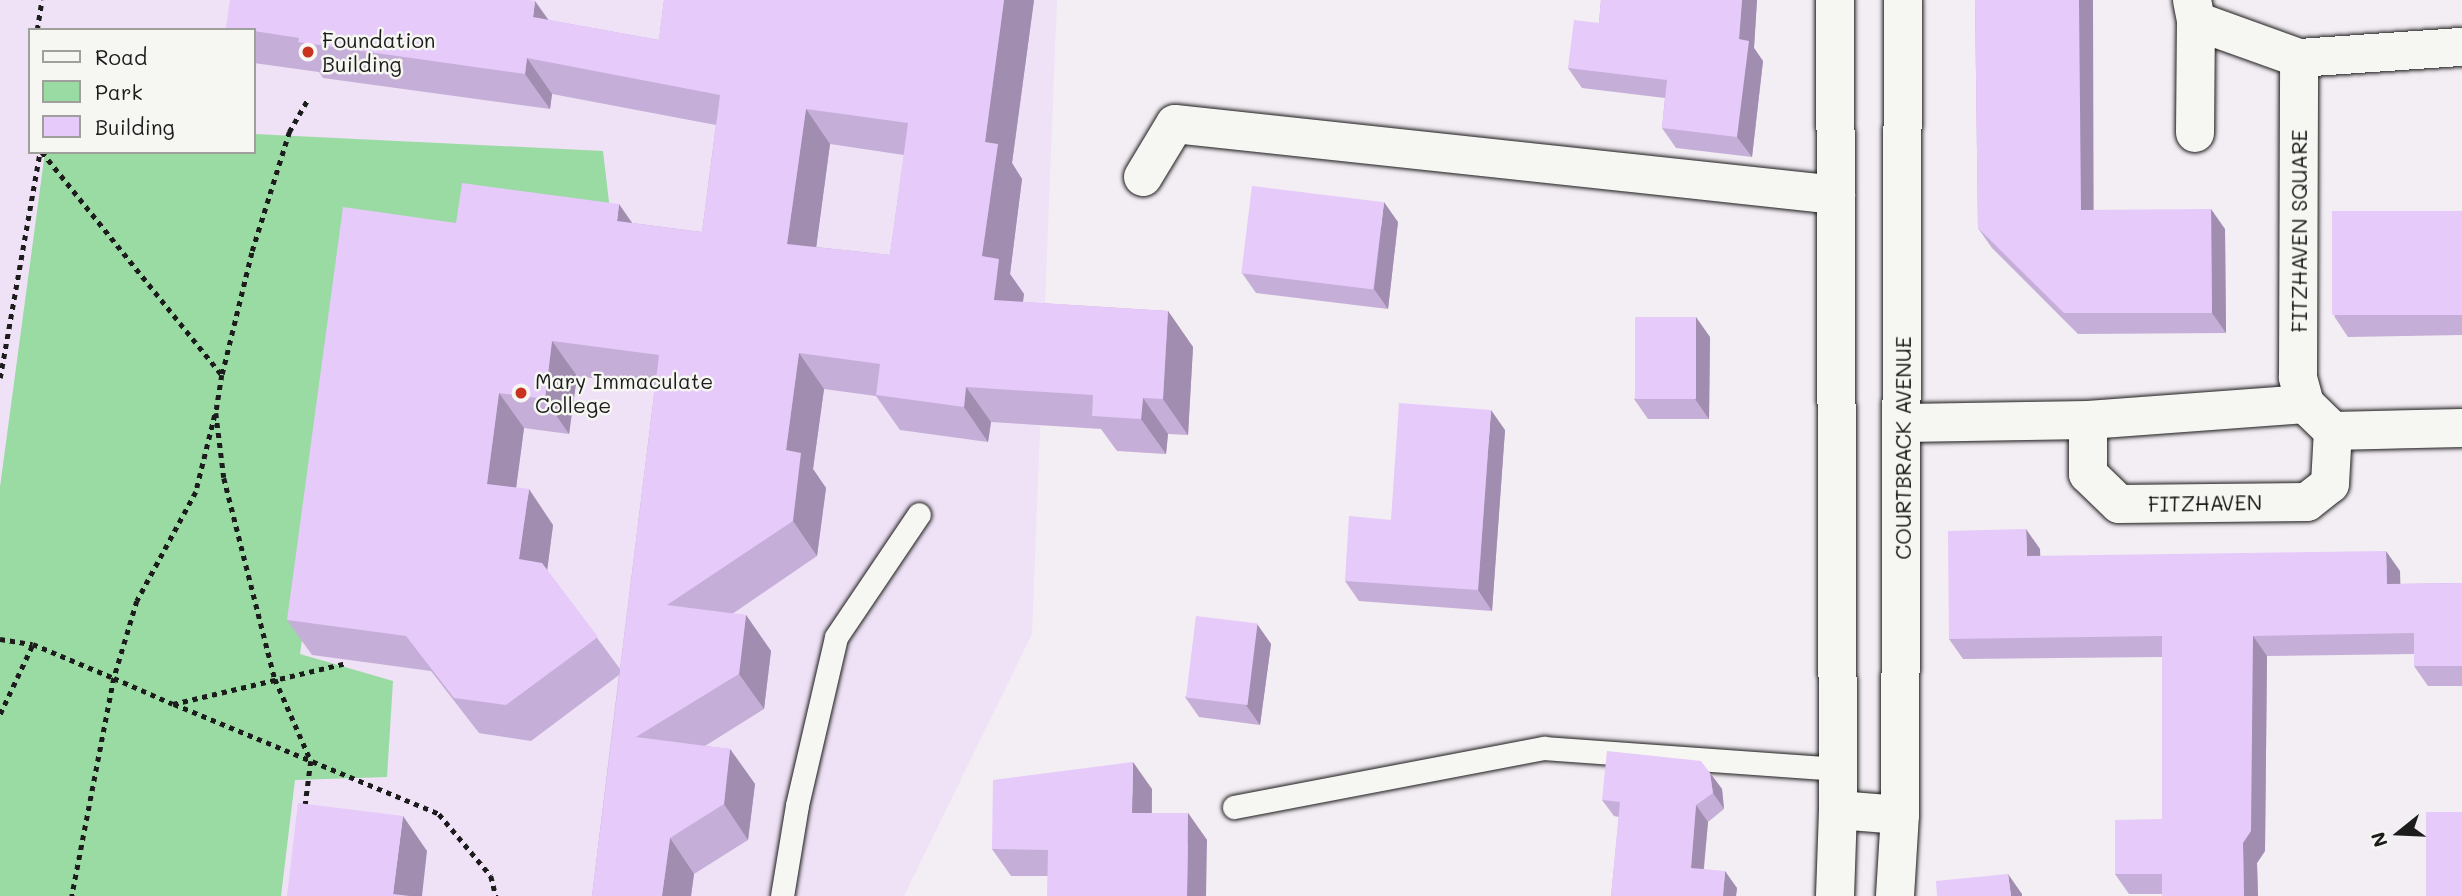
<!DOCTYPE html>
<style>
body{margin:0}
#map{position:relative;width:2462px;height:896px;overflow:hidden;background:#f3edf4;font-family:Mali,sans-serif}
div>[style]{position:absolute}
[style*='--x']{left:calc(var(--x)*1px);top:calc(var(--y)*1px);width:calc(var(--w)*1px);rotate:calc(var(--a)*1deg)}
.built>*{inset:0;background:#efe2f6}
.green>*{inset:0;background:#9adaa3}
.path>*{height:4.5px;margin-top:-2.25px;transform-origin:0;background:repeating-linear-gradient(90deg,#1c1c1c 0 5px,transparent 0 10px)}
.roads{filter:drop-shadow(0 0 2px #1c1c1c) drop-shadow(0 0 2px #1c1c1c)}
.service>*{height:23px;margin:-11.5px;padding:0 11.5px;transform-origin:11.5px;border-radius:11.5px;background:#f6f6f2}
.minor>*{height:38px;margin:-19px;padding:0 19px;transform-origin:19px;border-radius:19px;background:#f6f6f2}
.tertiary>*{height:38px;margin:-19px;padding:0 19px;transform-origin:19px;border-radius:19px;background:#f6f6f2}
.wall>*{inset:0;background:#c5aed7}
.shaded-wall>*{inset:0;background:#a08daf;transform-origin:0 0}
.building>*{inset:0;background:#e5cafa;transform-origin:0 0}
.dots>*{width:19px;height:19px;translate:-50% -50%;box-sizing:border-box;border:4px solid #f6f6f2;border-radius:50%}
span{translate:-50% -50%;white-space:nowrap;text-align:center;line-height:1.15;-webkit-text-stroke:5px #f6f6f2;paint-order:stroke}
.poi-label{font-size:21px;color:#1c1c1c}
.left{translate:0 -50%;text-align:left}
.street-label{font-size:21px;color:#1c1c1c}
.legend{position:absolute;left:28px;top:28px;width:228px;height:126px;box-sizing:border-box;background:#f6f6f2;border:2px solid #9f9f9c;margin:0;padding:9px 12px;list-style:none;font-size:21px;color:#1c1c1c}
.legend li{display:flex;align-items:center;gap:14px;height:35px}
.legend b{width:35px;border:2px solid #9f9f9c}
.north{position:absolute;left:2364px;top:798px;width:70px;height:70px;-webkit-text-stroke:5px #f6f6f2;paint-order:stroke;rotate:252deg;font-size:19px;font-weight:700;line-height:28px;text-align:center;color:#1c1c1c}
.north::after{content:'';display:block;margin:auto;width:24px;height:32px;background:#1c1c1c;clip-path:polygon(50% 0,100% 100%,50% 72%,0 100%)}
</style>
<div id="map">
<div class="built">
<div style="clip-path:polygon(evenodd,0 0,1057px 0,1032px 634px,904px 896px,0 896px,0 0,30px 30px,254px 30px,254px 152px,30px 152px,30px 30px)"></div>
</div>
<div class="green">
<div style="clip-path:polygon(254px 134px,603px 151px,611px 219px,472px 244px,361px 233px,300px 654px,393px 681px,387px 777px,295px 780px,281px 896px,0 896px,0 487px,45px 152px,254px 152px)"></div>
</div>
<div class="path">
<div style="--x:37;--y:30;--w:30;--a:-81"></div>
<div style="--x:42;--y:152;--w:287;--a:51.1"></div>
<div style="--x:222;--y:375;--w:38;--a:99"></div>
<div style="--x:216;--y:413;--w:65;--a:83"></div>
<div style="--x:224;--y:478;--w:207;--a:75.8"></div>
<div style="--x:275;--y:679;--w:90;--a:66.3"></div>
<div style="--x:311;--y:761;--w:47;--a:97.3"></div>
<div style="--x:222;--y:374;--w:127;--a:-76.3"></div>
<div style="--x:252;--y:251;--w:125;--a:-72.7"></div>
<div style="--x:289;--y:132;--w:39;--a:-60"></div>
<div style="--x:0;--y:378;--w:230;--a:-80"></div>
<div style="--x:215;--y:415;--w:79;--a:103.9"></div>
<div style="--x:196;--y:492;--w:124;--a:118.4"></div>
<div style="--x:137;--y:601;--w:80;--a:106.6"></div>
<div style="--x:114;--y:678;--w:64;--a:23.8"></div>
<div style="--x:173;--y:704;--w:179;--a:-13.3"></div>
<div style="--x:0;--y:639;--w:33;--a:9"></div>
<div style="--x:174;--y:704;--w:287;--a:22.5"></div>
<div style="--x:439;--y:814;--w:81;--a:50"></div>
<div style="--x:491;--y:876;--w:21;--a:76"></div>
<div style="--x:0;--y:714;--w:77;--a:-64.8"></div>
<div style="--x:33;--y:644;--w:88;--a:22.8"></div>
<div style="--x:114;--y:678;--w:222;--a:100.9"></div>
</div>
<div class="roads">
<div class="service">
<div style="--x:1234;--y:807;--w:316;--a:-10.8"></div>
<div style="--x:1544;--y:748;--w:294;--a:4.1"></div>
<div style="--x:782;--y:896;--w:92;--a:-80.6"></div>
<div style="--x:797;--y:805;--w:172;--a:-76.9"></div>
<div style="--x:836;--y:637;--w:148;--a:-56"></div>
</div>
<div class="minor">
<div style="--x:2192;--y:0;--w:21;--a:79"></div>
<div style="--x:2196;--y:21;--w:109;--a:19.8"></div>
<div style="--x:2195;--y:133;--w:112;--a:-89.5"></div>
<div style="--x:1143;--y:177;--w:62;--a:-58.9"></div>
<div style="--x:1175;--y:124;--w:665;--a:6.13"></div>
<div style="--x:2305;--y:404;--w:28;--a:-105"></div>
<div style="--x:2298;--y:377;--w:319;--a:-89.8"></div>
<div style="--x:2299;--y:58;--w:163;--a:-3.9"></div>
<div style="--x:2088;--y:420;--w:54;--a:90"></div>
<div style="--x:2088;--y:474;--w:43;--a:44.1"></div>
<div style="--x:2119;--y:504;--w:188;--a:-0.6"></div>
<div style="--x:2307;--y:502;--w:29;--a:-38"></div>
<div style="--x:2330;--y:484;--w:53;--a:-86.8"></div>
<div style="--x:1904;--y:423;--w:184;--a:-0.9"></div>
<div style="--x:2088;--y:420;--w:218;--a:-4.2"></div>
<div style="--x:2305;--y:404;--w:39;--a:44"></div>
<div style="--x:2333;--y:431;--w:129;--a:-1.3"></div>
<div style="--x:1838;--y:810;--w:62;--a:4.6"></div>
<div style="--x:1835;--y:896;--w:86;--a:-88"></div>
<div style="--x:1838;--y:810;--w:810;--a:-90.21"></div>
</div>
<div class="tertiary">
<div style="--x:1895;--y:896;--w:81;--a:-86.5"></div>
<div style="--x:1900;--y:815;--w:815;--a:-89.79"></div>
</div>
</div>
<div class="wall">
<div style="clip-path:polygon(evenodd,664px 0,1034px 0,1012px 163px,1022px 179px,1010px 274px,1024px 294px,1023px 302px,1168px 311px,1193px 347px,1188px 435px,1168px 434px,1166px 454px,1117px 451px,1101px 429px,991px 422px,988px 442px,900px 430px,876px 396px,824px 389px,813px 469px,826px 488px,817px 556px,732px 614px,746px 615px,771px 651px,764px 709px,705px 746px,730px 749px,755px 784px,748px 840px,694px 874px,691px 896px,592px 896px,619px 675px,531px 741px,479px 733px,431px 671px,312px 655px,287px 620px,456px 223px,632px 223px,702px 232px,716px 125px,552px 94px,550px 109px,323px 78px,319px 72px,254px 63px,254px 30px,227px 30px,226px 28px,548px 20px,659px 40px,664px 0,830px 144px,904px 155px,890px 255px,816px 247px,830px 144px,664px 0,577px 376px,655px 387px,620px 669px,547px 570px,553px 525px,516px 488px,524px 428px,569px 434px,577px 376px)"></div>
<div style="clip-path:polygon(1601px 0,1757px 0,1754px 48px,1763px 61px,1752px 157px,1676px 148px,1662px 128px,1665px 98px,1582px 88px,1568px 68px,1599px 23px)"></div>
<div style="clip-path:polygon(1975px 0,2093px 0,2094px 210px,2225px 229px,2226px 333px,2078px 334px,1992px 248px,1978px 228px)"></div>
<div style="clip-path:polygon(2462px 211px,2462px 335px,2348px 337px,2334px 316px)"></div>
<div style="clip-path:polygon(1398px 222px,1388px 309px,1256px 293px,1242px 273px)"></div>
<div style="clip-path:polygon(1710px 337px,1709px 419px,1648px 419px,1634px 399px)"></div>
<div style="clip-path:polygon(1505px 430px,1492px 611px,1359px 601px,1345px 581px,1391px 520px)"></div>
<div style="clip-path:polygon(2040px 549px,2040px 556px,2400px 571px,2400px 584px,2462px 583px,2462px 686px,2428px 686px,2414px 666px,2414px 654px,2267px 656px,2265px 851px,2257px 863px,2258px 896px,2162px 896px,2162px 894px,2129px 894px,2115px 874px,2162px 819px,2162px 657px,1963px 659px,1949px 639px)"></div>
<div style="clip-path:polygon(1257px 624px,1271px 644px,1260px 725px,1199px 717px,1185px 697px)"></div>
<div style="clip-path:polygon(1710px 773px,1722px 789px,1724px 809px,1708px 822px,1704px 869px,1737px 888px,1736px 896px,1611px 896px,1619px 817px,1614px 816px,1602px 800px)"></div>
<div style="clip-path:polygon(1152px 789px,1152px 813px,1188px 813px,1207px 840px,1048px 876px,1011px 876px,992px 849px)"></div>
</div>
<div class="shaded-wall">
<div style="clip-path:polygon(1004px 0,1034px 0,1012px 163px,1022px 179px,1010px 274px,1024px 294px,1018px 336px,994px 300px,982px 256px,985px 142px)"></div>
<div style="clip-path:polygon(1742px 0,1757px 0,1754px 48px,1763px 61px,1752px 157px,1737px 137px,1739px 39px)"></div>
<div style="left:2079px;top:0;width:14px;height:210px"></div>
<div style="clip-path:polygon(535px 1px,560px 36px,533px 17px)"></div>
<div style="clip-path:polygon(527px 58px,552px 94px,550px 109px,525px 74px)"></div>
<div style="clip-path:polygon(806px 109px,830px 144px,812px 279px,787px 244px)"></div>
<div style="clip-path:polygon(1384px 202px,1398px 222px,1388px 309px,1374px 289px)"></div>
<div style="clip-path:polygon(619px 204px,644px 240px,617px 221px)"></div>
<div style="clip-path:polygon(2211px 209px,2225px 229px,2226px 333px,2212px 313px)"></div>
<div style="clip-path:polygon(1168px 311px,1193px 347px,1188px 435px,1163px 399px)"></div>
<div style="clip-path:polygon(1696px 317px,1710px 337px,1709px 419px,1695px 399px)"></div>
<div style="clip-path:polygon(552px 341px,577px 376px,569px 434px,545px 399px)"></div>
<div style="clip-path:polygon(799px 353px,824px 389px,813px 469px,826px 488px,817px 556px,793px 521px,786px 450px)"></div>
<div style="clip-path:polygon(966px 387px,991px 422px,988px 442px,964px 407px)"></div>
<div style="clip-path:polygon(499px 393px,524px 428px,512px 519px,487px 484px)"></div>
<div style="clip-path:polygon(1143px 398px,1168px 434px,1166px 454px,1141px 419px)"></div>
<div style="clip-path:polygon(1491px 410px,1505px 430px,1492px 611px,1478px 590px)"></div>
<div style="clip-path:polygon(529px 489px,553px 525px,544px 595px,519px 559px)"></div>
<div style="clip-path:polygon(2026px 529px,2040px 549px,2041px 576px,2027px 556px)"></div>
<div style="clip-path:polygon(2386px 551px,2400px 571px,2401px 604px,2387px 584px)"></div>
<div style="clip-path:polygon(746px 615px,771px 651px,764px 709px,739px 674px)"></div>
<div style="clip-path:polygon(1257px 624px,1271px 644px,1260px 725px,1246px 705px)"></div>
<div style="clip-path:polygon(2253px 636px,2267px 656px,2265px 851px,2257px 863px,2258px 896px,2244px 896px,2243px 843px)"></div>
<div style="clip-path:polygon(730px 749px,755px 784px,748px 840px,724px 804px)"></div>
<div style="clip-path:polygon(1133px 762px,1152px 789px,1151px 839px,1132px 813px)"></div>
<div style="clip-path:polygon(1710px 773px,1722px 789px,1724px 809px,1713px 793px)"></div>
<div style="clip-path:polygon(1696px 805px,1708px 822px,1702px 885px,1691px 868px)"></div>
<div style="clip-path:polygon(1188px 813px,1207px 840px,1206px 896px,1187px 896px)"></div>
<div style="clip-path:polygon(403px 816px,427px 851px,422px 896px,395px 896px,393px 894px)"></div>
<div style="clip-path:polygon(670px 838px,694px 874px,691px 896px,662px 896px)"></div>
<div style="clip-path:polygon(1725px 871px,1737px 888px,1736px 896px,1723px 896px)"></div>
<div style="clip-path:polygon(2008px 874px,2022px 894px,2022px 896px,2011px 896px)"></div>
</div>
<div class="building">
<div style="clip-path:polygon(evenodd,230px 0,528px 0,535px 1px,533px 17px,659px 40px,664px 0,1004px 0,985px 142px,998px 144px,982px 256px,999px 259px,994px 300px,1168px 311px,1163px 399px,1143px 398px,1141px 419px,1092px 416px,1093px 395px,966px 387px,964px 407px,876px 395px,880px 364px,799px 353px,786px 450px,801px 453px,793px 521px,667px 605px,746px 615px,739px 674px,636px 737px,730px 749px,724px 804px,670px 838px,662px 896px,592px 896px,659px 355px,552px 341px,545px 399px,499px 393px,487px 484px,529px 489px,519px 559px,542px 563px,598px 637px,506px 705px,454px 698px,406px 636px,287px 620px,343px 207px,456px 223px,462px 183px,619px 204px,617px 221px,702px 232px,720px 95px,527px 58px,525px 74px,298px 42px,299px 38px,254px 31px,254px 30px,242px 30px,226px 28px,230px 0,806px 109px,908px 123px,890px 255px,787px 244px,806px 109px)"></div>
<div style="clip-path:polygon(1601px 0,1742px 0,1739px 39px,1749px 41px,1737px 137px,1662px 128px,1667px 80px,1568px 68px,1574px 20px,1599px 23px)"></div>
<div style="clip-path:polygon(1975px 0,2079px 0,2081px 210px,2211px 209px,2212px 313px,2064px 313px,1978px 228px)"></div>
<div style="left:1252px;top:186px;width:133px;height:88px;rotate:7deg"></div>
<div style="left:2462px;top:211px;width:104px;height:130px;rotate:90deg"></div>
<div style="left:1635px;top:317px;width:61px;height:82px"></div>
<div style="clip-path:polygon(1399px 403px,1491px 410px,1478px 590px,1345px 581px,1349px 516px,1391px 520px)"></div>
<div style="clip-path:polygon(2026px 529px,2027px 556px,2386px 551px,2387px 584px,2462px 583px,2462px 666px,2414px 666px,2414px 633px,2253px 636px,2251px 831px,2243px 843px,2244px 896px,2162px 896px,2162px 874px,2115px 874px,2115px 820px,2162px 819px,2162px 636px,1949px 639px,1948px 531px)"></div>
<div style="left:1196px;top:616px;width:62px;height:82px;rotate:7deg"></div>
<div style="clip-path:polygon(1607px 751px,1701px 761px,1710px 773px,1713px 793px,1696px 805px,1691px 868px,1725px 871px,1723px 896px,1611px 896px,1620px 802px,1602px 800px)"></div>
<div style="clip-path:polygon(1133px 762px,1132px 813px,1188px 813px,1187px 896px,1047px 896px,1048px 850px,992px 849px,993px 780px)"></div>
<div style="clip-path:polygon(298px 803px,403px 816px,393px 894px,410px 896px,287px 896px)"></div>
<div style="left:2426px;top:812px;width:36px;height:84px"></div>
<div style="clip-path:polygon(2008px 874px,2011px 896px,1937px 896px,1936px 881px)"></div>
</div>
<div class="dots">
<div style="left:308px;top:52px;background:#c8321e"></div>
<div style="left:521px;top:393px;background:#c8321e"></div>
</div>
<div class="poi-label">
<span class="left" style="left:322px;top:52px">Foundation<br>Building</span>
<span class="left" style="left:535px;top:393px">Mary Immaculate<br>College</span>
</div>
<div class="street-label">
<span style="left:2299px;top:231px;rotate:-90deg">FITZHAVEN SQUARE</span>
<span style="left:1903px;top:448px;rotate:-90deg">COURTBRACK AVENUE</span>
<span style="left:2205px;top:503px;rotate:-1deg">FITZHAVEN</span>
</div>
<ul class="legend">
<li><b style="height:9px;background:#f6f6f2"></b>Road</li>
<li><b style="height:19px;background:#9adaa3"></b>Park</li>
<li><b style="height:19px;background:#e5cafa"></b>Building</li>
</ul>
<div class="north">N</div>
</div>
